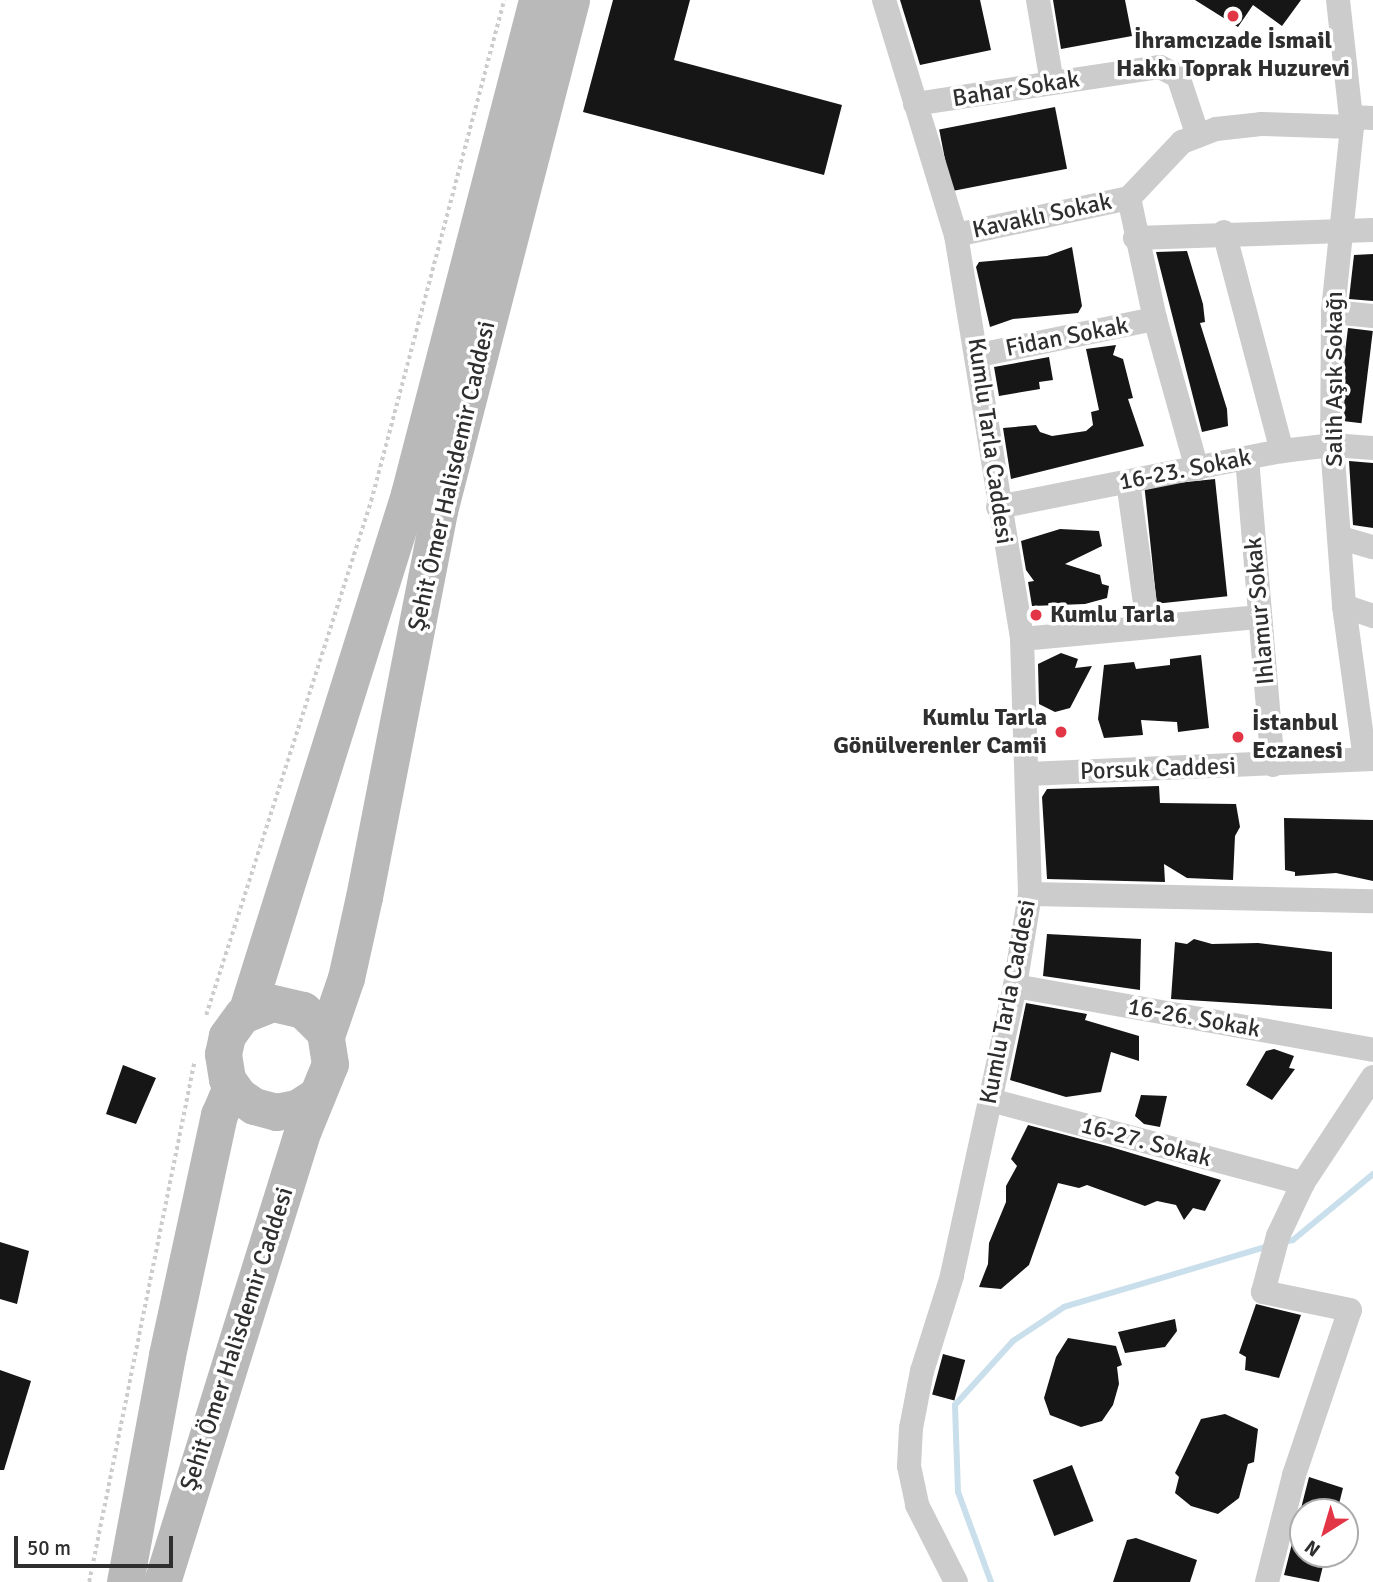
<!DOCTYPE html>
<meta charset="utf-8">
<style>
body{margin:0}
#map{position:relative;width:1373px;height:1582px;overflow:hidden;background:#fff;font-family:Signika,sans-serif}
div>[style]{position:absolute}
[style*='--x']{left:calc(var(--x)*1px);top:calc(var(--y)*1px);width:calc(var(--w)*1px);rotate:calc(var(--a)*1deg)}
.stream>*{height:6px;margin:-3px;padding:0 3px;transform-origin:3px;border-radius:3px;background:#cadfec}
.building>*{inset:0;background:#161616;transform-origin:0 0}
.path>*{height:3.5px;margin-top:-1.75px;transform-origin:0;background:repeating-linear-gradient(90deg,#ccc 0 3.5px,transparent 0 7px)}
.street>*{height:24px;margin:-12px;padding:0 12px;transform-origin:12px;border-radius:12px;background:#ccc}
.secondary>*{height:37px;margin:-18.5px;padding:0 18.5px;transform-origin:18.5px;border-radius:18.5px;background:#b9b9b9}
.dots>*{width:19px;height:19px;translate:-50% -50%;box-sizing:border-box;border:4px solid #fff;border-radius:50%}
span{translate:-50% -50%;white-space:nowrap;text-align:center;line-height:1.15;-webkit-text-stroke:7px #fff;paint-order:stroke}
.poi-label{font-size:24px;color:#2f2f2f;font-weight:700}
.left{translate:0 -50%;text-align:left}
.right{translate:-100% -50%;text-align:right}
.street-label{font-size:24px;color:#2f2f2f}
.north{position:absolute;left:1289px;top:1498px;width:70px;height:70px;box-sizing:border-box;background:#fff;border:2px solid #acacac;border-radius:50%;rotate:217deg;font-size:19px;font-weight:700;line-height:28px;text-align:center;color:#2f2f2f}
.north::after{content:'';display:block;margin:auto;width:24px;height:32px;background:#e23546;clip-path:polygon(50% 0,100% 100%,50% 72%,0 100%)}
.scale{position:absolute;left:14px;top:1536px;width:159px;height:32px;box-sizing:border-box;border:4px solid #2f2f2f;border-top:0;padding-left:9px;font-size:21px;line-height:24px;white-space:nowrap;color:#2f2f2f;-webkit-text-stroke:5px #fff;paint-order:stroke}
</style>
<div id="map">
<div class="stream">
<div style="--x:1283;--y:1242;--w:10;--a:-11"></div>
<div style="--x:1293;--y:1240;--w:104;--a:-39.5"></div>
<div style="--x:991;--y:1582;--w:96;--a:-110.1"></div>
<div style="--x:958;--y:1492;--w:87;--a:-92"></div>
<div style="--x:955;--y:1405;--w:86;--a:-47.8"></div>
<div style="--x:1013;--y:1341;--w:61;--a:-33.7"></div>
<div style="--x:1064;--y:1307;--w:214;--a:-16.6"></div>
</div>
<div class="building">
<div style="clip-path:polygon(613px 0,690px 0,674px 60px,842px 105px,824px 175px,583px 112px)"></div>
<div style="clip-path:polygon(900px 0,980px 0,991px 50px,920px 65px)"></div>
<div style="clip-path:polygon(1053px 0,1125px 0,1132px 36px,1061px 49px)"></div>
<div style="clip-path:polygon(1195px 0,1301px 0,1282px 26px,1253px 5px,1238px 27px)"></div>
<div style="left:1055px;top:107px;width:63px;height:118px;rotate:79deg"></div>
<div style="clip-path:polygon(1072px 247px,1082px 306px,1078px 313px,1013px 319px,990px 327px,976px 267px,979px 262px,1047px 256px)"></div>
<div style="clip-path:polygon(1187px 251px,1203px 304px,1205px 322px,1200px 323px,1227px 409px,1228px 426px,1202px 432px,1156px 252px)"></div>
<div style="clip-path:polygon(1373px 254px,1373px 301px,1349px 299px,1354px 255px)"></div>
<div style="left:1348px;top:328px;width:25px;height:93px;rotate:7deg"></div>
<div style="clip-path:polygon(1116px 345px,1113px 355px,1123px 359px,1133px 398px,1128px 399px,1144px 446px,1011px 479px,1003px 428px,1036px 425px,1040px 432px,1052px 436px,1086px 431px,1093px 425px,1091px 412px,1099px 410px,1086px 349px)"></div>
<div style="clip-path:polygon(1049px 357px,1053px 380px,1039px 382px,1040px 389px,999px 396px,994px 367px)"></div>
<div style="clip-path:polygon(1349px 461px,1373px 463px,1373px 528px,1353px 525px)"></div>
<div style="left:1215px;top:479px;width:118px;height:71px;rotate:84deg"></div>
<div style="clip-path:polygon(1060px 529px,1099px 531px,1102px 546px,1065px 564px,1100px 575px,1102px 584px,1109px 586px,1107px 598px,1085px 604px,1032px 606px,1028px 582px,1034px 581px,1026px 570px,1021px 541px)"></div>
<div style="clip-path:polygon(1061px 653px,1078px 659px,1075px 668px,1092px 666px,1070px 708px,1055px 712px,1039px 704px,1038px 664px)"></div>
<div style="clip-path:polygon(1201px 655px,1209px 728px,1178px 732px,1177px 722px,1141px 720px,1143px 735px,1104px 738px,1098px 719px,1104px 665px,1134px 662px,1136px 669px,1170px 665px,1170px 659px)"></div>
<div style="clip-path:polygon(1159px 786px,1160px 803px,1236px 804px,1240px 827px,1235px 836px,1233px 880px,1187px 878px,1164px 864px,1165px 882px,1047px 879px,1042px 797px,1047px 789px)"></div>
<div style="clip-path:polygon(1284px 818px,1373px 820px,1373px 881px,1336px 873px,1295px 876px,1295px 872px,1285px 870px)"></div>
<div style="clip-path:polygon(1047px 934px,1141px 939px,1140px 990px,1043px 976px)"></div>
<div style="clip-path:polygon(1194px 939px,1212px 944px,1258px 943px,1332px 952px,1332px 1009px,1171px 999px,1175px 942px,1187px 944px)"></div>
<div style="clip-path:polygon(1026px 1003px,1087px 1014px,1085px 1020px,1139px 1036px,1139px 1061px,1111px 1052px,1101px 1092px,1066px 1097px,1010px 1080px)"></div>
<div style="clip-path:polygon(1274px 1049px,1294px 1056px,1289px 1068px,1295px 1069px,1272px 1100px,1246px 1085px,1266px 1051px)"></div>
<div style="clip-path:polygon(123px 1065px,156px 1078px,136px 1124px,106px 1114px)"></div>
<div style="clip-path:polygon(1141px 1095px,1167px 1096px,1160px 1127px,1144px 1124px,1135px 1116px)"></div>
<div style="clip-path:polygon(1028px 1125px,1111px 1147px,1221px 1180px,1205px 1211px,1193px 1208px,1184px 1220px,1176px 1205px,1157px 1201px,1145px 1206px,1087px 1185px,1079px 1188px,1058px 1183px,1029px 1265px,1001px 1289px,979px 1287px,988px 1264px,989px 1243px,1006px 1202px,1006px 1186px,1017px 1166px,1011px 1159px)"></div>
<div style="clip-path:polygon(0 1242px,29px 1251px,17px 1304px,0 1299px)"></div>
<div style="clip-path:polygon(1256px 1304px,1301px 1315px,1279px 1378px,1245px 1370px,1246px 1357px,1239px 1353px)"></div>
<div style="clip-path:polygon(1175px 1319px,1177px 1331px,1165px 1347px,1125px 1353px,1118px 1332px)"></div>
<div style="clip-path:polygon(1068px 1338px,1116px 1346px,1122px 1365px,1117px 1367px,1119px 1384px,1113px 1405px,1102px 1421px,1081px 1427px,1050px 1415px,1044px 1398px,1056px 1357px)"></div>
<div style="left:943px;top:1354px;width:23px;height:42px;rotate:15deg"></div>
<div style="clip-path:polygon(0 1370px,31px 1381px,4px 1470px,0 1470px)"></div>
<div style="clip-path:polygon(1225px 1414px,1258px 1429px,1254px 1462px,1248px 1464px,1239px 1498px,1218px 1514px,1191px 1506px,1175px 1493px,1179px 1477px,1175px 1473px,1201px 1419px)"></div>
<div style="left:1072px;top:1465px;width:60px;height:42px;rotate:69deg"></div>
<div style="clip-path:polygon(1309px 1477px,1343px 1488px,1337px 1512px,1303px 1512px,1303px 1554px,1326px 1554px,1319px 1582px,1284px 1575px)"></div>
<div style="clip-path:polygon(1136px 1538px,1197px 1560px,1190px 1582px,1113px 1582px,1127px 1540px)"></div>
</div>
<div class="path">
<div style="--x:206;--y:1015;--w:540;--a:-72.2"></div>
<div style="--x:371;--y:501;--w:518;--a:-75.13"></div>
<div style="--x:89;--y:1582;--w:530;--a:-78.56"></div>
</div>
<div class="street">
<div style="--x:884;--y:0;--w:246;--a:73"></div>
<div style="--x:956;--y:235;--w:409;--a:80.7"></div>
<div style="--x:1022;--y:639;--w:255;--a:88.2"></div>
<div style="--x:1030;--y:894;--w:93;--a:99.3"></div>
<div style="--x:1015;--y:986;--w:297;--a:102.3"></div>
<div style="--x:952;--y:1276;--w:100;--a:107.5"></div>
<div style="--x:922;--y:1371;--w:58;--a:100.9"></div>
<div style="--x:911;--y:1428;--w:38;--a:93"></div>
<div style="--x:909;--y:1466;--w:40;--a:78"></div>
<div style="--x:917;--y:1505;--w:86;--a:63.1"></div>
<div style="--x:1038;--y:0;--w:84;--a:80.4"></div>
<div style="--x:1338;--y:0;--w:128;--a:83.7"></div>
<div style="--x:1352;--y:127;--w:186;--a:95.9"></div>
<div style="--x:1333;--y:312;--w:133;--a:90.4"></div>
<div style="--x:1332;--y:445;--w:161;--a:85.7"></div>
<div style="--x:1344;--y:606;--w:154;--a:82.2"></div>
<div style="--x:915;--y:104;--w:248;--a:-8.6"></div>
<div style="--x:1160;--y:67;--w:20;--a:27"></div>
<div style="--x:1178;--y:76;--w:63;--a:71.6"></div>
<div style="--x:1352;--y:117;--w:21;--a:3"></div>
<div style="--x:1224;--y:232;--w:227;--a:75.2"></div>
<div style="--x:956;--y:235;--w:177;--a:-12.1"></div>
<div style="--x:1135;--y:238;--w:238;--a:-1.9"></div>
<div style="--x:1333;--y:312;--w:40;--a:5.7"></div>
<div style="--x:979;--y:355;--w:180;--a:-11.6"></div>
<div style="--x:1247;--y:458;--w:308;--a:85.2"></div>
<div style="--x:1197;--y:469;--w:156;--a:-105.6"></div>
<div style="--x:1155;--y:319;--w:124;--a:-102.1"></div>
<div style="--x:1129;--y:198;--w:77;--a:-46.6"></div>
<div style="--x:1182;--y:142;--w:36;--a:-21"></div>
<div style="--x:1216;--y:129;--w:45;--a:-6.3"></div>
<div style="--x:1261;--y:124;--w:91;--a:1.9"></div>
<div style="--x:1128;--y:482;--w:144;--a:82"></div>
<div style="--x:998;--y:507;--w:289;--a:-11.2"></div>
<div style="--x:1282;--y:451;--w:50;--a:-6.8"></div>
<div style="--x:1332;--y:445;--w:41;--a:4.2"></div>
<div style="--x:1341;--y:538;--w:33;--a:16"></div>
<div style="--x:1344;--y:606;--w:31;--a:19"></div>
<div style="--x:1022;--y:639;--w:239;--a:-5.3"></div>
<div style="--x:1028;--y:774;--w:345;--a:-2.5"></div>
<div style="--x:1030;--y:894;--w:343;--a:1.2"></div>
<div style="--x:1015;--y:986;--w:364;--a:10.1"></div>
<div style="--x:990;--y:1100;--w:324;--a:14.9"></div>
<div style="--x:1267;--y:1582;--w:110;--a:-75.8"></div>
<div style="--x:1294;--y:1475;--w:174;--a:-71.3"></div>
<div style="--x:1350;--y:1310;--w:89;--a:-168.3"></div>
<div style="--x:1263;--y:1292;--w:58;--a:-75"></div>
<div style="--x:1278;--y:1236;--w:59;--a:-64.7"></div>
<div style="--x:1303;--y:1183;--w:127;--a:-56.6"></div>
</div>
<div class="secondary">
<div style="--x:246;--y:1013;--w:544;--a:-72.56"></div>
<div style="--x:409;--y:494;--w:510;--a:-75.47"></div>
<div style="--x:326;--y:1036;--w:61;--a:-71"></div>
<div style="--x:346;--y:978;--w:83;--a:-77.5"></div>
<div style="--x:364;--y:897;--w:393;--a:-79"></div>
<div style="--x:439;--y:511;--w:528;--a:-75.52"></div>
<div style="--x:125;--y:1582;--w:231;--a:-79.5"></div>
<div style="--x:167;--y:1355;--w:246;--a:-77.8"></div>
<div style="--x:219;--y:1115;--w:30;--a:-67"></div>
<div style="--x:162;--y:1582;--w:473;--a:-72.7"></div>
<div style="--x:303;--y:1130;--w:71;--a:-67.8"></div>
<div style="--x:330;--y:1064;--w:32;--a:-99"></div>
<div style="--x:325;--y:1032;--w:31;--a:-135"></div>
<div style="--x:303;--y:1010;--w:32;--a:-167"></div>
<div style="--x:272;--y:1003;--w:32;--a:158"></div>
<div style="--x:242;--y:1015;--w:26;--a:126"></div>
<div style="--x:227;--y:1036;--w:18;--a:103"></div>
<div style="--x:223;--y:1054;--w:25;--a:81"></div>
<div style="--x:227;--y:1079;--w:19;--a:55"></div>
<div style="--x:238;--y:1095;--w:19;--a:35"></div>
<div style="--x:254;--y:1106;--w:23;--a:15"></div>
<div style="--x:276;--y:1112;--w:21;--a:-11"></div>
<div style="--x:297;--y:1108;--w:20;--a:-33"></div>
</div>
<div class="dots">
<div style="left:1233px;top:16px;background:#e23546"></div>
<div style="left:1036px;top:615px;background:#e23546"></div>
<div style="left:1061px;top:732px;background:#e23546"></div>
<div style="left:1238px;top:737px;background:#e23546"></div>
</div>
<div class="poi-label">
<span style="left:1233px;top:55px">İhramcızade İsmail<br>Hakkı Toprak Huzurevi</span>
<span class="left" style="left:1050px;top:615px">Kumlu Tarla</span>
<span class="right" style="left:1047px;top:732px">Kumlu Tarla<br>Gönülverenler Camii</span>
<span class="left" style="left:1252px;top:737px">İstanbul<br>Eczanesi</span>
</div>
<div class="street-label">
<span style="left:1016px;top:89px;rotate:-9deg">Bahar Sokak</span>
<span style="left:1042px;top:216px;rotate:-12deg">Kavaklı Sokak</span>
<span style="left:1067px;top:337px;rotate:-11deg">Fidan Sokak</span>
<span style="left:1335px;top:379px;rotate:-90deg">Salih Aşık Sokağı</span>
<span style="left:990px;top:441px;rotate:82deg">Kumlu Tarla Caddesi</span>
<span style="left:1185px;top:470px;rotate:-11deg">16-23. Sokak</span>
<span style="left:452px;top:476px;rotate:-77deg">Şehit Ömer Halisdemir Caddesi</span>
<span style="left:1260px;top:611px;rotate:-95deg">Ihlamur Sokak</span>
<span style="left:1158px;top:769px;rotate:-2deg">Porsuk Caddesi</span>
<span style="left:1008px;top:1002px;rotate:-79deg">Kumlu Tarla Caddesi</span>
<span style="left:1194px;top:1018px;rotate:10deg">16-26. Sokak</span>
<span style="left:1146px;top:1142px;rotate:15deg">16-27. Sokak</span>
<span style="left:237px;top:1339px;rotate:-72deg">Şehit Ömer Halisdemir Caddesi</span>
</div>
<div class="north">N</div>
<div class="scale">50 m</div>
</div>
